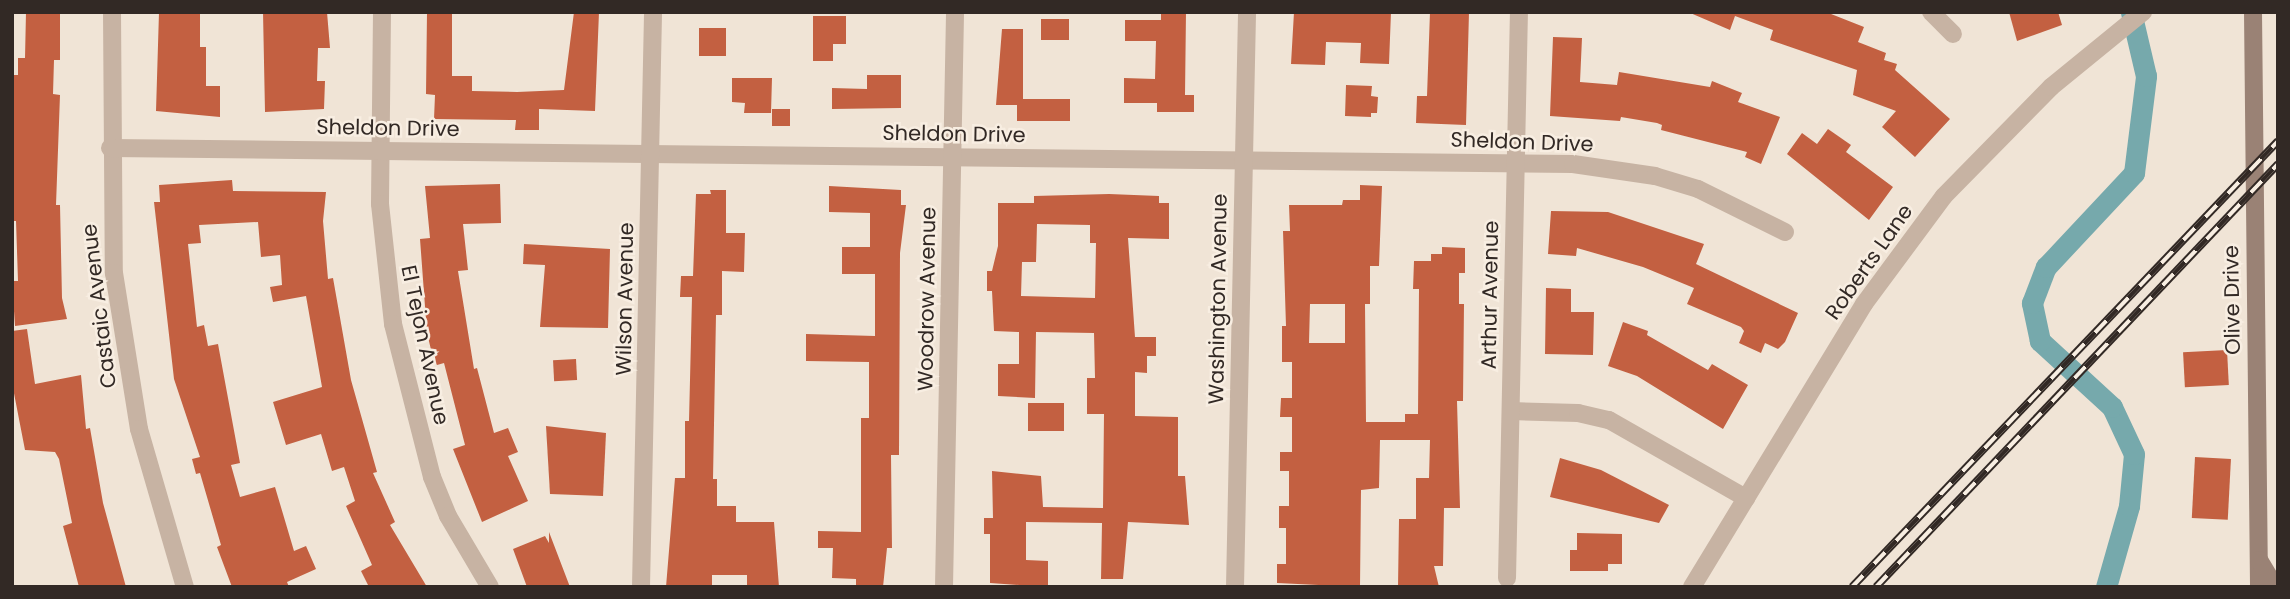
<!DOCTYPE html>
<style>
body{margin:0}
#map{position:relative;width:2290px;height:599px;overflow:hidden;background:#f0e4d6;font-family:Poppins,sans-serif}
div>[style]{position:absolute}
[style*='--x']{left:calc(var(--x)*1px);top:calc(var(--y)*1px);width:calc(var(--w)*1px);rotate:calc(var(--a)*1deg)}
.canal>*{height:21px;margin:-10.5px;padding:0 10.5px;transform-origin:10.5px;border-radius:10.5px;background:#76a9ac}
.building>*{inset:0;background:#c36041;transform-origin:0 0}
.minor>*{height:18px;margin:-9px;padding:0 9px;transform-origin:9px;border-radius:9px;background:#c7b3a3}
.tertiary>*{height:18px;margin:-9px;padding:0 9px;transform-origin:9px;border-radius:9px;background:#c7b3a3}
.secondary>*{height:18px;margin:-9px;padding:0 9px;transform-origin:9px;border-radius:9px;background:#9a8275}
.rail>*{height:8px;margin-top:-4px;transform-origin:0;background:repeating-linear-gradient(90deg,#f8eee2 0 16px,#322925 0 32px);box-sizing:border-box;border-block:2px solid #322925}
span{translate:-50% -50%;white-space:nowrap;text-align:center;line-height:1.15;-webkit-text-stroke:5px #f8eee2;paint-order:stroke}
.street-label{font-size:21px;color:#322925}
.frame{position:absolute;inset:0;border:14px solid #322925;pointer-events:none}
</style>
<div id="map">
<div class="canal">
<div style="--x:2106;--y:587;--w:84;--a:-74.1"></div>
<div style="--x:2129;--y:506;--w:52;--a:-84.5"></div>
<div style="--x:2134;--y:454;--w:52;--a:-115.1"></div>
<div style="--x:2112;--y:407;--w:98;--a:-137.5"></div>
<div style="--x:2040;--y:341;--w:39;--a:-102"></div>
<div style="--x:2032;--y:303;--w:39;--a:-69"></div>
<div style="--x:2046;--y:267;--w:129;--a:-46.9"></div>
<div style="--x:2134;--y:173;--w:98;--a:-82.9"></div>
<div style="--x:2146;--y:76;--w:66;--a:-103.2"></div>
</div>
<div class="building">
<div style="clip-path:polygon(26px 12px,60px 12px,60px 60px,54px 60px,53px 94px,60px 95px,56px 205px,60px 205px,62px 298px,67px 319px,15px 326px,12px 281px,18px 281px,16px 221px,12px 221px,12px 75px,18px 75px,18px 58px,25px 58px)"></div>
<div style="clip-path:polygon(159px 12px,200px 12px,200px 47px,206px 47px,206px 86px,220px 86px,220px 117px,156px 111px)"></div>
<div style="clip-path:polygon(263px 12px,327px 12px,330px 48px,318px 48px,317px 81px,325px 81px,324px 109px,265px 112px)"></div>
<div style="clip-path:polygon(427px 12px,452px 12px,452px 76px,472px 76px,472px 91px,517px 92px,564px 90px,574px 12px,599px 12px,595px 111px,539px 109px,539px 130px,515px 130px,516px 120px,434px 119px,435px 95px,426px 94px)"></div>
<div style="clip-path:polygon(1161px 12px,1186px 12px,1185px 95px,1194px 95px,1194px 112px,1157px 112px,1157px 103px,1124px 103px,1124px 78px,1155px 79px,1156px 41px,1125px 41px,1125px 20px,1161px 20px)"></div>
<div style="clip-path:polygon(1294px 12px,1391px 12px,1389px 64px,1360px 63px,1361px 43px,1326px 42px,1325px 65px,1291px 64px)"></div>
<div style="clip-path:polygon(1430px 12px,1469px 12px,1466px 125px,1416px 123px,1417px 96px,1427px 96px)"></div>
<div style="clip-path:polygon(1688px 12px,1826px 12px,1864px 27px,1858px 42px,1886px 53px,1884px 60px,1897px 64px,1895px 70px,1950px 119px,1915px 157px,1882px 127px,1896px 111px,1853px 95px,1857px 70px,1770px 40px,1773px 30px,1735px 16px,1730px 30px)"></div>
<div style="clip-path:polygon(2009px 12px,2058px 12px,2062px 25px,2017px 41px)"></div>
<div style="clip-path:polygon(813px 16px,846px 16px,846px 44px,833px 44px,833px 61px,813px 61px)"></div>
<div style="left:1069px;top:19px;width:21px;height:28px;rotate:90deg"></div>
<div style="left:699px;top:28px;width:27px;height:28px"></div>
<div style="clip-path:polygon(1002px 29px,1023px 29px,1023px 99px,1070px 99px,1070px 121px,1017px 121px,1017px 105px,996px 105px)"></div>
<div style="clip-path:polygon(1553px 37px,1582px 38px,1580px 82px,1617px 85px,1619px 72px,1710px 87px,1712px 81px,1742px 93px,1738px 102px,1780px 117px,1761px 164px,1745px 157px,1747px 152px,1661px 130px,1662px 125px,1657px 123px,1621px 117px,1620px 121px,1550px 116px)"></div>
<div style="clip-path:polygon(867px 75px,901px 75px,901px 108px,832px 109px,832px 88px,867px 89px)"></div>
<div style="clip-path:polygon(732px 78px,772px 78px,771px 113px,744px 113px,745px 103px,732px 102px)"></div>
<div style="clip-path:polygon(1346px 85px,1372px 86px,1371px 96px,1378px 97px,1377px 113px,1371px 113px,1371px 117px,1345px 116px)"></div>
<div style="left:772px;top:109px;width:18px;height:17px"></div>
<div style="clip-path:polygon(1828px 129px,1851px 145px,1846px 152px,1893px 187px,1869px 220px,1787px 154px,1802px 133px,1817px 144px)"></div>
<div style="clip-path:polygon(232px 180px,233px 191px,326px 192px,323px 221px,328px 279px,333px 278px,351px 380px,377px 472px,373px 473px,395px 522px,390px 525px,427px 587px,369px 587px,361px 571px,372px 565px,346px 506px,355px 501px,344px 467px,332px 471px,321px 434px,286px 445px,273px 402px,322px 387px,306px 296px,273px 302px,270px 287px,282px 285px,280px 255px,261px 257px,258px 222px,199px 225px,201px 243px,188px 244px,197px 327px,204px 325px,208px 346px,218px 344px,240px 463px,231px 465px,240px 497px,275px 487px,294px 551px,306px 546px,316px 569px,287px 582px,289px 587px,232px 587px,217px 547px,221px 545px,200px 473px,196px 474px,192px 459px,200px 457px,174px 379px,154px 202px,160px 202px,159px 185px)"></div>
<div style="clip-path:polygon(500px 184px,501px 223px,463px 224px,468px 270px,458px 271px,474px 369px,477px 368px,494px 433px,508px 428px,518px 452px,508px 456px,528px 501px,482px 522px,453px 449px,465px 445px,444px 363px,437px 365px,433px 358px,427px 333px,420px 239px,430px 238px,425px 186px)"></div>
<div style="clip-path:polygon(evenodd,1360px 185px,1382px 186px,1379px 266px,1370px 266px,1370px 304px,1365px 304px,1366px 422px,1405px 422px,1405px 414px,1418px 414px,1419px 289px,1413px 289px,1414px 261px,1431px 261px,1431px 254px,1442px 254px,1442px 247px,1465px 248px,1465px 273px,1459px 273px,1459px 304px,1464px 304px,1463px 401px,1457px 401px,1460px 508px,1444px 508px,1443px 566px,1434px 566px,1439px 587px,1398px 587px,1399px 519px,1416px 519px,1416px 478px,1429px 478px,1430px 440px,1380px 440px,1379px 488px,1361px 490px,1360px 587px,1277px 583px,1277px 564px,1286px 564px,1286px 528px,1279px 528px,1279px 506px,1289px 506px,1289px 471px,1280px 471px,1280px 452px,1292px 452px,1292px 417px,1280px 417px,1281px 398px,1292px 398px,1292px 362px,1282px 362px,1282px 326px,1286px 326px,1283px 231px,1290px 231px,1289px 205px,1342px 205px,1343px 200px,1360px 200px,1360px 185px,1310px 304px,1345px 304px,1345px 343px,1309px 343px,1310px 304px)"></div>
<div style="clip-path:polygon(829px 186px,901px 190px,901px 205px,906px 205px,900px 253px,899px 455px,891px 455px,892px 548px,887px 548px,883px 587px,856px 587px,856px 579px,832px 578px,833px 548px,818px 548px,818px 531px,861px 532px,861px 418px,869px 418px,869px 362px,806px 361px,806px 334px,875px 336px,875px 274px,842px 274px,842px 247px,870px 247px,870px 213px,829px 212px)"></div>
<div style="clip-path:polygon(710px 190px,726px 190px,726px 233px,745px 233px,744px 272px,722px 271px,722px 315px,716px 315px,713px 479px,717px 479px,717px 506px,736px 506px,736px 522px,774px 522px,779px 587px,747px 587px,747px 575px,712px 575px,712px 586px,666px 587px,675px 478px,685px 478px,685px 421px,689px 421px,692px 297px,680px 297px,681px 276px,693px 276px,696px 194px,711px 194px)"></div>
<div style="clip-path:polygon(evenodd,1109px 194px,1159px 196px,1159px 203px,1169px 203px,1169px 239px,1128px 238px,1135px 337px,1156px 337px,1156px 356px,1147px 356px,1147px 373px,1135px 372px,1135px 416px,1178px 417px,1178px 476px,1185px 476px,1189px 525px,1128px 522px,1123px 579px,1101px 579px,1102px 523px,1026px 522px,1026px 560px,1048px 561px,1048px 587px,990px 583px,990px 534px,984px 534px,984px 518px,993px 518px,992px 471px,1041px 476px,1043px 507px,1103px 508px,1104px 414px,1087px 414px,1087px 378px,1095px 378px,1094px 333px,1036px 332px,1035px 398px,998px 396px,998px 364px,1019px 364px,1019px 332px,994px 331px,992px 291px,987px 291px,987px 271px,992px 271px,998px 246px,998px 203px,1034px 203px,1034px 196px,1109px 194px,1037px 224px,1090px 225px,1090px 243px,1096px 243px,1095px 298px,1021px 296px,1022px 262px,1036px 262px,1037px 224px)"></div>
<div style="clip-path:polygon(1551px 211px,1608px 212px,1704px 244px,1696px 264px,1798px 313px,1785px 342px,1778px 349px,1765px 343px,1761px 353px,1739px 343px,1744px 331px,1741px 327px,1687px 304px,1694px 288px,1643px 267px,1577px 248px,1576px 256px,1548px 254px)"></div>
<div style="clip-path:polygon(524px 244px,610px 249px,608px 328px,540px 327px,545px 265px,523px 264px)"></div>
<div style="clip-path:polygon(1546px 288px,1571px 289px,1571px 312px,1594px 312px,1593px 355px,1545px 354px)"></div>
<div style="clip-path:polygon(1623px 322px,1648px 331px,1647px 335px,1708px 370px,1712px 364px,1748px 385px,1723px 429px,1637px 376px,1608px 366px)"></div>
<div style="clip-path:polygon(27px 329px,35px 384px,81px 375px,86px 429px,90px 428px,103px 503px,126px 587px,79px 587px,63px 526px,72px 523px,59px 459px,55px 452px,25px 450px,12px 383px,12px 331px)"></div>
<div style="left:2227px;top:350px;width:35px;height:44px;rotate:87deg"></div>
<div style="left:576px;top:359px;width:21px;height:23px;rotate:87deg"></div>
<div style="left:1028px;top:403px;width:36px;height:28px"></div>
<div style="clip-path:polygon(546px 426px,606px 433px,603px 496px,550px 494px)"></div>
<div style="left:2195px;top:457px;width:36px;height:61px;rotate:3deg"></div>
<div style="clip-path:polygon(1560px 458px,1601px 470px,1669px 505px,1659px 523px,1550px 497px)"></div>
<div style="clip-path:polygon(549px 532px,570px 587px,527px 587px,513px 549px,545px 536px,549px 543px)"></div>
<div style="clip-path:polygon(1577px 533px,1622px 534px,1622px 564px,1608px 564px,1608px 571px,1570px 571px,1570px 550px,1577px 550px)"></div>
</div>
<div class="minor">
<div style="--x:112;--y:12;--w:261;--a:89.6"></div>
<div style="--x:114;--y:273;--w:158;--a:80.9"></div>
<div style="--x:139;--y:429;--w:165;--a:73.8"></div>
<div style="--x:382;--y:12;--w:192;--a:90.6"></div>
<div style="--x:380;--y:204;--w:121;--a:83.8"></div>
<div style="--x:393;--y:324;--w:158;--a:75.7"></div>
<div style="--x:432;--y:477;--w:42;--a:67.7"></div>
<div style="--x:448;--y:516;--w:82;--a:59.4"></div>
<div style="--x:1931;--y:12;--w:31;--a:45"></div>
<div style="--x:110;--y:148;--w:1463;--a:0.63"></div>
<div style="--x:1573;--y:164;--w:83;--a:8.3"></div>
<div style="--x:1655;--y:176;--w:45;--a:16.8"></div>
<div style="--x:1698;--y:189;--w:97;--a:26.3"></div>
<div style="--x:1511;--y:411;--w:67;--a:1.7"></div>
<div style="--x:1578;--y:413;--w:32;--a:13"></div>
<div style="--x:1609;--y:420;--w:158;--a:29.7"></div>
<div style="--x:1507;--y:578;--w:566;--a:-88.79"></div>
<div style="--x:641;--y:587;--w:575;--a:-88.8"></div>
<div style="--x:944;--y:587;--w:575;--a:-88.9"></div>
<div style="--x:1235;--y:587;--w:575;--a:-88.8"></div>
</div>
<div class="tertiary">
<div style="--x:1692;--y:587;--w:331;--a:-58.7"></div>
<div style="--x:1864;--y:304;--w:134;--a:-53.5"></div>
<div style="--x:1944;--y:196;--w:153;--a:-45.5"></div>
<div style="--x:2051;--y:87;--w:119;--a:-39.2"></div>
</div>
<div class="secondary">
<div style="--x:2253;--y:12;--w:575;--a:89.4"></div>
<div style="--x:2259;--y:560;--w:31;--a:59"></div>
</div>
<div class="rail">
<div style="--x:1852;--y:587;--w:617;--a:-46.31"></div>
<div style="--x:1876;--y:587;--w:584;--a:-46.46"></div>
</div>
<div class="street-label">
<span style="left:388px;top:128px;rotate:1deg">Sheldon Drive</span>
<span style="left:954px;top:134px;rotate:1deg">Sheldon Drive</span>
<span style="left:1522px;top:142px;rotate:2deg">Sheldon Drive</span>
<span style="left:1869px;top:262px;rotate:-55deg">Roberts Lane</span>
<span style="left:1490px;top:295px;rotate:-89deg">Arthur Avenue</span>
<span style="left:625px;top:299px;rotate:-89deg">Wilson Avenue</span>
<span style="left:927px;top:299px;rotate:-89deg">Woodrow Avenue</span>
<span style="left:1218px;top:299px;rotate:-89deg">Washington Avenue</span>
<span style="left:2232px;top:300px;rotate:-91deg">Olive Drive</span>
<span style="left:99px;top:306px;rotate:-97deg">Castaic Avenue</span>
<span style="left:425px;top:345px;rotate:78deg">El Tejon Avenue</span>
</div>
<div class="frame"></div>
</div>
